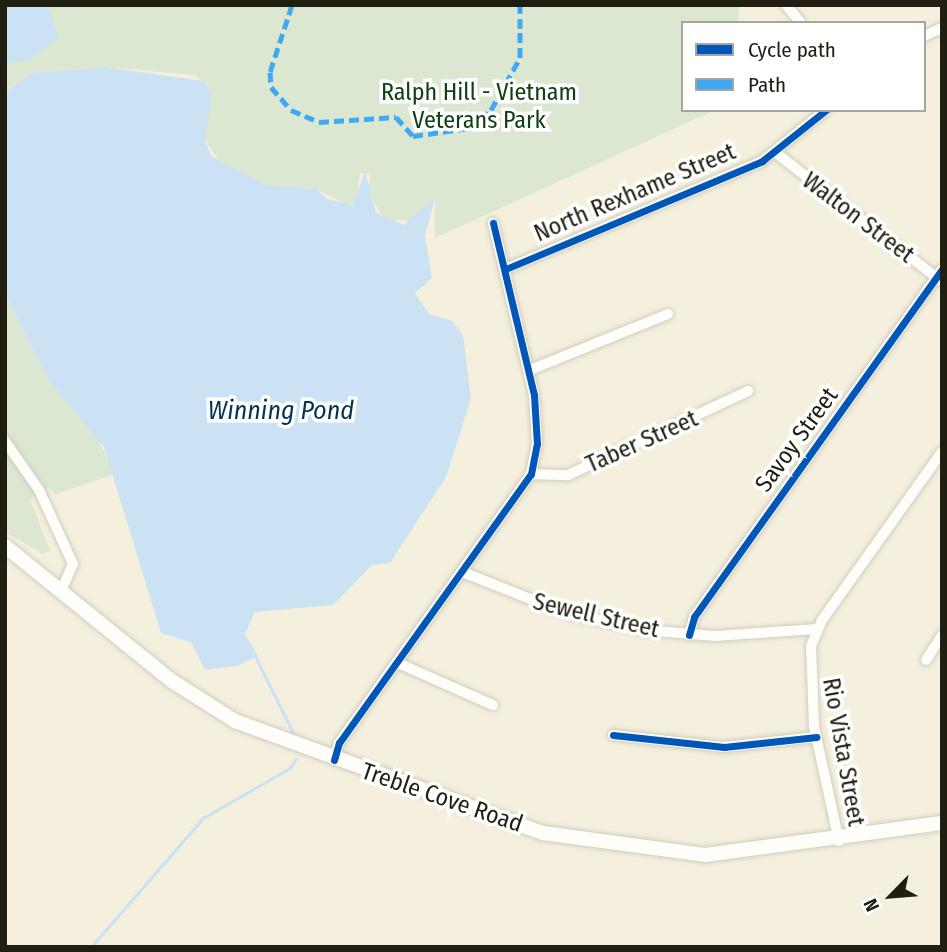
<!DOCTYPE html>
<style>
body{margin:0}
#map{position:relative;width:947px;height:952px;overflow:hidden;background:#f5f0de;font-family:"Fira Sans Condensed",sans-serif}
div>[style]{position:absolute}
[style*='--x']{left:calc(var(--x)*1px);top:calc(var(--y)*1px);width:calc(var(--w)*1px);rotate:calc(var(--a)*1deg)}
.green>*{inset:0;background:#dbe7d0}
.water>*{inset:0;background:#cae2f4}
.stream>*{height:2.5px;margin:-1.25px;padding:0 1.25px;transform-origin:1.25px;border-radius:1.25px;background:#cae2f4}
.roads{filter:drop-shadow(0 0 2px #d1cdbe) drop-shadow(0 0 2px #d1cdbe)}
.minor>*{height:10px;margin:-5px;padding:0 5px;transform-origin:5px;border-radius:5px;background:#fefdfa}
.secondary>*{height:14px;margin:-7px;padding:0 7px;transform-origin:7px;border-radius:7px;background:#fefdfa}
.quiet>*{height:5px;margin-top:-2.5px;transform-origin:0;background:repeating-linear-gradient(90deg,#3fa9f5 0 10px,transparent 0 15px)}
.cycleway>*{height:7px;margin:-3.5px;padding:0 3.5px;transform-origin:3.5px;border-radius:3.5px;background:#0057b8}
span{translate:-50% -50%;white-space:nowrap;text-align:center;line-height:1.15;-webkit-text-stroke:7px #fff;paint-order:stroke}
.park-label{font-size:24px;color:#104114}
.street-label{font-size:24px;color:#201d11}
.water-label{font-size:26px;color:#073352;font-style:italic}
.frame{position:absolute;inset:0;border:7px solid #201d11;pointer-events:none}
.legend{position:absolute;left:681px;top:21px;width:245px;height:91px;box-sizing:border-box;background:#fff;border:2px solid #a6a5a0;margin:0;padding:9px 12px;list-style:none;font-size:21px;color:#201d11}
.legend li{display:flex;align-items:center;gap:14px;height:35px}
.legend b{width:35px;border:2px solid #a6a5a0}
.north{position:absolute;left:856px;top:861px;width:70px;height:70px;-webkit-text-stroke:5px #fff;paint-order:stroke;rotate:245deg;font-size:19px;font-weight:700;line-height:28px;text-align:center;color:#201d11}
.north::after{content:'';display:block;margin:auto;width:24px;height:32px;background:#201d11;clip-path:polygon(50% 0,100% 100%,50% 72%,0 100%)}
</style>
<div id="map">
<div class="green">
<div style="clip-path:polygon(5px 5px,739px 5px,738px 23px,683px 23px,683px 110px,715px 110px,435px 238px,435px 198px,416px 221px,384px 220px,369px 193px,370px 174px,360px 173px,357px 200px,348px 205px,316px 189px,266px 185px,222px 165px,205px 140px,207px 84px,194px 75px,105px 67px,29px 73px,5px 93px)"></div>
<div style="clip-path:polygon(5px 295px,47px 378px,97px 437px,115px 474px,56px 494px,49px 488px,30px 499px,50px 551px,43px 554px,5px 532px)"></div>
</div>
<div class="water">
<div style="clip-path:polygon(5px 5px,47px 5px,59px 37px,30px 59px,5px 65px)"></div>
<div style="clip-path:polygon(105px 67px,204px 81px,212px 96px,205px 140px,211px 156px,266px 185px,317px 189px,327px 199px,353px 205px,365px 171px,376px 213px,404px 225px,435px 198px,425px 236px,432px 278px,415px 293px,429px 314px,452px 321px,463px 335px,471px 399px,446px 477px,390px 563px,372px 565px,333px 605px,255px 612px,245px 634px,258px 656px,237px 666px,205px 670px,191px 642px,161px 633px,104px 447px,47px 378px,5px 295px,5px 93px,30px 73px)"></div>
</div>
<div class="stream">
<div style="--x:255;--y:655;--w:90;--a:63.7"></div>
<div style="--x:91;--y:947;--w:171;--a:-49"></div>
<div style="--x:203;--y:818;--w:100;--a:-29.9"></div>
<div style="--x:290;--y:768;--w:11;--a:-56"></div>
</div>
<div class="roads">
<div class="minor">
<div style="--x:786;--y:5;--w:23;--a:50"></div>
<div style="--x:924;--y:36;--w:20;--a:-24"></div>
<div style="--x:776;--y:153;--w:207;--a:37.8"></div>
<div style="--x:508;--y:268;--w:276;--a:-22.8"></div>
<div style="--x:762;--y:161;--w:82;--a:-38.6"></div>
<div style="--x:530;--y:370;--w:149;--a:-22.1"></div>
<div style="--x:5;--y:441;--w:60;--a:55.2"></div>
<div style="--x:39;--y:490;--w:81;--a:65.3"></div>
<div style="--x:73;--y:564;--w:24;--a:114"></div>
<div style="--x:531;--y:474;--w:37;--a:2"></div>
<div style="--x:568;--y:475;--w:199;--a:-25"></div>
<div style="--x:465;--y:573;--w:105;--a:21.7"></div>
<div style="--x:563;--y:612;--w:83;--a:12.5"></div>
<div style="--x:644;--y:630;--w:71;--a:4.8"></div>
<div style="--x:715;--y:636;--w:102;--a:-3.9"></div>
<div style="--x:689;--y:635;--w:19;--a:-74"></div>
<div style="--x:694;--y:617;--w:427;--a:-54.5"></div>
<div style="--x:926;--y:660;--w:30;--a:-57"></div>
<div style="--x:398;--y:663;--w:104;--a:23.9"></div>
<div style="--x:613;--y:735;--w:112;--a:6.2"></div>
<div style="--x:724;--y:747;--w:93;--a:-6.2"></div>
<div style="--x:334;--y:760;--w:18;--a:-74"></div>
<div style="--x:339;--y:743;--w:330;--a:-54.5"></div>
<div style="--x:531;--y:474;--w:31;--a:-79"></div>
<div style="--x:537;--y:444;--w:49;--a:-93.5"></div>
<div style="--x:534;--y:395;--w:177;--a:-103.4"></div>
<div style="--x:839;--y:841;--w:118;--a:-102.3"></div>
<div style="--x:814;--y:726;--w:80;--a:-92.1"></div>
<div style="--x:811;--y:646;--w:28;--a:-67"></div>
<div style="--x:822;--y:620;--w:206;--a:-54.5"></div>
</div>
<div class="secondary">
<div style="--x:5;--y:546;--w:215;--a:39"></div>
<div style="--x:172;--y:681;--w:75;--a:32.4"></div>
<div style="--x:235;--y:721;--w:328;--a:20"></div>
<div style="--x:543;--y:833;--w:163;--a:7.7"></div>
<div style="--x:705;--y:855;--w:239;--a:-7.7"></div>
</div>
</div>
<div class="quiet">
<div style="--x:292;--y:5;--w:71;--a:108.2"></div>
<div style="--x:270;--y:72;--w:15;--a:86"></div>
<div style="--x:271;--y:87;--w:30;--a:49"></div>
<div style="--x:291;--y:110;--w:30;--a:23"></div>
<div style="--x:319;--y:122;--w:77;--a:-3.7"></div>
<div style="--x:396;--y:117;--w:25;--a:48"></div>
<div style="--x:413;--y:136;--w:57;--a:-8.1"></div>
<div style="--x:469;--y:128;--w:28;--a:-39"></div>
<div style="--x:491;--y:110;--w:60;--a:-60.9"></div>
<div style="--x:520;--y:58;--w:53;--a:-90"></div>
</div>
<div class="cycleway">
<div style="--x:508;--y:268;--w:276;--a:-22.8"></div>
<div style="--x:762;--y:161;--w:82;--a:-38.6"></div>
<div style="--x:689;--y:635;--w:19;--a:-74"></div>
<div style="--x:694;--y:617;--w:427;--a:-54.5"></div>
<div style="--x:613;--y:735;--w:112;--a:6.2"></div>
<div style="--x:724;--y:747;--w:93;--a:-6.2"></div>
<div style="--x:334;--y:760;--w:18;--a:-74"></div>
<div style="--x:339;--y:743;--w:330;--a:-54.5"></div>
<div style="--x:531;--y:474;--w:31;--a:-79"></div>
<div style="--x:537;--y:444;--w:49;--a:-93.5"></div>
<div style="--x:534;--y:395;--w:177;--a:-103.4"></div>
</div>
<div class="park-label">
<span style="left:479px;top:107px">Ralph Hill - Vietnam<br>Veterans Park</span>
</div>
<div class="street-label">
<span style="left:635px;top:193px;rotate:-23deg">North Rexhame Street</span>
<span style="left:858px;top:218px;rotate:37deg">Walton Street</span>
<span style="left:797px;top:440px;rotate:-54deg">Savoy Street</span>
<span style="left:642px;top:442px;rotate:-24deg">Taber Street</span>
<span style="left:596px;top:616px;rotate:13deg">Sewell Street</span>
<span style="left:843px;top:752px;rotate:80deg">Rio Vista Street</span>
<span style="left:442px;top:798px;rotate:19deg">Treble Cove Road</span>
</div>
<div class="water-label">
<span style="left:281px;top:411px">Winning Pond</span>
</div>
<div class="frame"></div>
<ul class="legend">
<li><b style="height:9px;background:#0057b8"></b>Cycle path</li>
<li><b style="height:9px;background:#3fa9f5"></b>Path</li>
</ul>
<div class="north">N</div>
</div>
